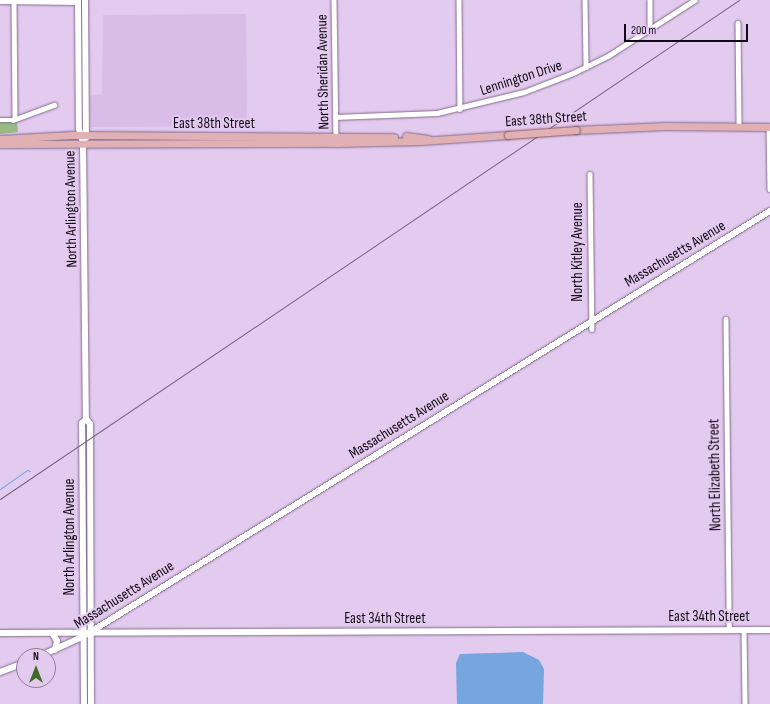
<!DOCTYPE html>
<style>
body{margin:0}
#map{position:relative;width:770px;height:704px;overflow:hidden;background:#e3caef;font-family:"Sofia Sans Condensed",sans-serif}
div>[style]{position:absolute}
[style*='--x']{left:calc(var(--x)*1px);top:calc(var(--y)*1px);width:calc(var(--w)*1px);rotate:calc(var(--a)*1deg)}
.built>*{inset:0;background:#d9bce7}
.green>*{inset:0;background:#98bb85}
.water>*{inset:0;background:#76a5e0}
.stream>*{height:1px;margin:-0.5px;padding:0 0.5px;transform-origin:0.5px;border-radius:0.5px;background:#76a5e0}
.roads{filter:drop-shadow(0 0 1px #816b8c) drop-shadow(0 0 1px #816b8c)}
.street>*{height:4.5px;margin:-2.25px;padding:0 2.25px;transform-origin:2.25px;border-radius:2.25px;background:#fff}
.secondary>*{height:6px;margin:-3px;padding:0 3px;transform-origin:3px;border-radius:3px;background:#fff}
.primary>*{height:7px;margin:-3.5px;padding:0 3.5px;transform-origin:3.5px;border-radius:3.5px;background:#e0b0b4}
.rail>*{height:1px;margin:-0.5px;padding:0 0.5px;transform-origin:0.5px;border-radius:0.5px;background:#77667e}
.bridges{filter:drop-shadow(0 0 1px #8b535d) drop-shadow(0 0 1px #8b535d)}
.primary-bridge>*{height:7px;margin:-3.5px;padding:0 3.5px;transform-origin:3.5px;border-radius:3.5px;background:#e0b0b4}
span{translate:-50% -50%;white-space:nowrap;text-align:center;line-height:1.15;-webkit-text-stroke:4px #e3caef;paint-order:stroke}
.street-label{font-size:15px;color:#130a17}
.north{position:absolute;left:16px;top:648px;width:40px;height:40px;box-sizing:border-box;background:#e3caef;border:1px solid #907d99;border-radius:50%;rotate:0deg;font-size:11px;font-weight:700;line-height:16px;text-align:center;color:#130a17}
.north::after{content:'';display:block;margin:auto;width:14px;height:18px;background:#416a26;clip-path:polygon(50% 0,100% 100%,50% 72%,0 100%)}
.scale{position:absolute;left:624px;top:24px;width:124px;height:18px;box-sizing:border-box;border:2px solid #130a17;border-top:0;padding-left:5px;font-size:12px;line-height:14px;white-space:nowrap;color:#130a17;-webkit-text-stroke:3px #e3caef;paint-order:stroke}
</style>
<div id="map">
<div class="built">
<div style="clip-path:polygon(246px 14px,247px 126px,91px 127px,90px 96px,102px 94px,103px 15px)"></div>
</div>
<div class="green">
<div style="clip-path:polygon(0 122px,17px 122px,18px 132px,0 134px)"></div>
</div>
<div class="water">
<div style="clip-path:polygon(523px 652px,539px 660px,544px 669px,543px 704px,457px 704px,456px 663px,460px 654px)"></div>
</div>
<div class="stream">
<div style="--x:0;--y:489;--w:33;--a:-35"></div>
<div style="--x:27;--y:470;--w:3;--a:18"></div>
</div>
<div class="roads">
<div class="street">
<div style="--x:14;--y:0;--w:119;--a:89.5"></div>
<div style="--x:334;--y:0;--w:137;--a:89.2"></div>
<div style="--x:459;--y:0;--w:109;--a:89.5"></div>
<div style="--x:585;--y:0;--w:67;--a:89.1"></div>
<div style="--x:650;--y:0;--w:30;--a:90"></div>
<div style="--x:0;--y:1;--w:78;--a:0.7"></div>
<div style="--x:738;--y:23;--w:100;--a:89.4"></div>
<div style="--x:335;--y:117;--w:102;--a:-2.2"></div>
<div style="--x:437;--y:113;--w:89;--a:-13.6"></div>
<div style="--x:524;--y:92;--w:50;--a:-21"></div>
<div style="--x:571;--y:74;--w:41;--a:-25.9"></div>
<div style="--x:608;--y:56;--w:103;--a:-32.8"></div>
<div style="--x:0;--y:120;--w:13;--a:0"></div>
<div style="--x:13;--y:120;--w:44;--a:-20.1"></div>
<div style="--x:769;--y:128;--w:61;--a:89.1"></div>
<div style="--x:590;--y:174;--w:155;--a:89.3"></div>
<div style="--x:726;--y:319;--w:311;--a:89.4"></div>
<div style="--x:744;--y:630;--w:74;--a:89.2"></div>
</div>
<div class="secondary">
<div style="--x:78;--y:0;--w:129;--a:89.6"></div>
<div style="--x:79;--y:129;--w:15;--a:74"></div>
<div style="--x:83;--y:143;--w:276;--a:89.4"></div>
<div style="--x:86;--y:419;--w:6;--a:51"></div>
<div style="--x:90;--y:424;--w:280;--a:89.8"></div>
<div style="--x:85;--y:0;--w:138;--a:89.6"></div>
<div style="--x:0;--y:633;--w:770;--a:-0.22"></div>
<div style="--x:52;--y:633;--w:9;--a:58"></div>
<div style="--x:57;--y:641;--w:9;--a:103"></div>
<div style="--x:40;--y:656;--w:48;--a:-24.4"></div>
<div style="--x:84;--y:636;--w:807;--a:-31.78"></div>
<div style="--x:0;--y:672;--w:26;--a:-21"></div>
<div style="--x:84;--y:704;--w:281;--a:-90.4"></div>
<div style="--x:82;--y:423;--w:6;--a:-45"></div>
</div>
<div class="primary">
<div style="--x:576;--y:130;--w:90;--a:-2.5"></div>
<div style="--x:666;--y:126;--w:104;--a:0.6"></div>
<div style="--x:406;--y:136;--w:22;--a:8"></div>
<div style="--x:0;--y:139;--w:73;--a:-3.1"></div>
<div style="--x:73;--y:135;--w:321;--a:0.4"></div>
<div style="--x:0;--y:144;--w:336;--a:-0.2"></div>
<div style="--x:336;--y:143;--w:85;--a:-1.3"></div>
<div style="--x:421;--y:141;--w:87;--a:-3.9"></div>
</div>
</div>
<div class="rail">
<div style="--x:0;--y:499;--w:892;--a:-34.03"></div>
</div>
<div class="bridges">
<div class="primary-bridge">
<div style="--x:508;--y:135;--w:68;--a:-4.2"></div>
</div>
</div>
<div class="street-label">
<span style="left:323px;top:72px;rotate:-91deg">North Sheridan Avenue</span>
<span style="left:521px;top:78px;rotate:-18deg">Lennington Drive</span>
<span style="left:546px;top:119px;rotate:-4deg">East 38th Street</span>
<span style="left:214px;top:124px">East 38th Street</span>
<span style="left:71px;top:209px;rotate:-91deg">North Arlington Avenue</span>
<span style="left:578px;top:252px;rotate:-90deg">North Kitley Avenue</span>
<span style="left:675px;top:254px;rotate:-31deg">Massachusetts Avenue</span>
<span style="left:399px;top:425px;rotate:-32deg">Massachusetts Avenue</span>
<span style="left:715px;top:475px;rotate:-91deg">North Elizabeth Street</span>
<span style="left:70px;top:537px;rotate:-90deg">North Arlington Avenue</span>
<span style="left:124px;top:595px;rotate:-32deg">Massachusetts Avenue</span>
<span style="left:709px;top:617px">East 34th Street</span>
<span style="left:385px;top:619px">East 34th Street</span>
</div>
<div class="north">N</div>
<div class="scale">200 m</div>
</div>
